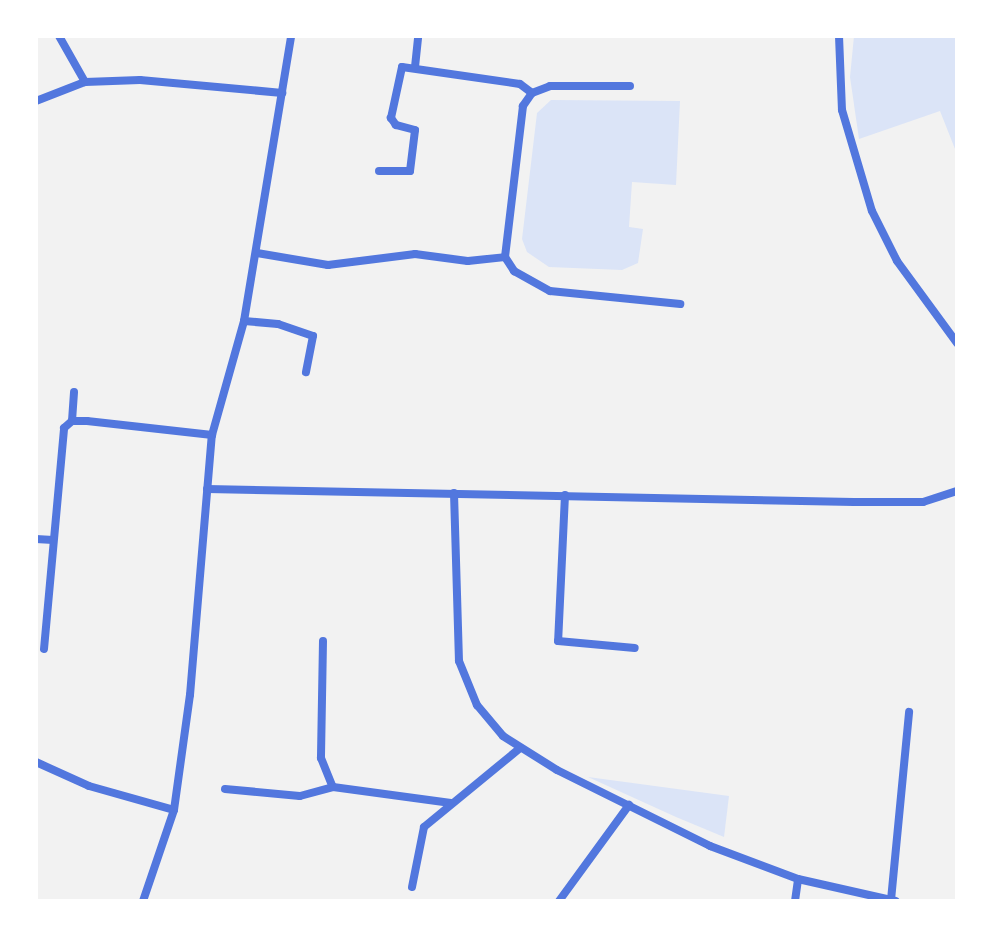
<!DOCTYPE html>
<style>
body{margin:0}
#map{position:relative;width:993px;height:937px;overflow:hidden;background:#f2f2f2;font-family:"Zilla Slab",serif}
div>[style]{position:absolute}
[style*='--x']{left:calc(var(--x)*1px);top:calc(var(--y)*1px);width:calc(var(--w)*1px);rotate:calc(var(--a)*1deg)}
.green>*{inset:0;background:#dbe4f7}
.minor>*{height:8px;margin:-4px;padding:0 4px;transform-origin:4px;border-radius:4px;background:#5277de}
span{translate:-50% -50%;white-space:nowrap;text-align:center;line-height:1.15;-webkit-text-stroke:6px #fff;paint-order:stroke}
.frame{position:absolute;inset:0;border:38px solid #fff;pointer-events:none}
</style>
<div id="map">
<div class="green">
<div style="clip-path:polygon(854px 36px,957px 36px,957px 154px,940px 111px,859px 139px,850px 77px)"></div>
<div style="clip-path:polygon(551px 100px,680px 101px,676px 185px,632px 182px,629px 227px,643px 229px,638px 263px,622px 270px,549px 267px,527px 252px,522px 239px,537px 113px)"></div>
<div style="clip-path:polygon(588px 777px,729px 796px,724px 837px,676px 817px)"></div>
</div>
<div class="minor">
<div style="--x:59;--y:36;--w:53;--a:60.5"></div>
<div style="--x:839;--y:36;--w:74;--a:87.7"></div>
<div style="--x:842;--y:110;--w:105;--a:73.5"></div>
<div style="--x:872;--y:211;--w:56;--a:63.4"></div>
<div style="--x:897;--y:261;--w:102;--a:53.8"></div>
<div style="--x:415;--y:67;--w:31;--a:-84"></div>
<div style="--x:532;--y:93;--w:19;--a:-21"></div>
<div style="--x:550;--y:86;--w:80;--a:0"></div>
<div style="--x:36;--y:101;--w:53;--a:-21.2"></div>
<div style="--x:85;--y:82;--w:55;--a:-2.1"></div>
<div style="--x:140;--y:80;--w:143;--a:5.2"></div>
<div style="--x:379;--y:171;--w:31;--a:0"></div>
<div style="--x:410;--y:171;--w:41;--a:-83"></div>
<div style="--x:415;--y:130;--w:20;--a:-165"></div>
<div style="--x:396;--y:125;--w:9;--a:-126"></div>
<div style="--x:391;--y:118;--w:52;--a:-77.8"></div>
<div style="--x:402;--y:67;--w:119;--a:8.2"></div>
<div style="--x:520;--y:84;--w:15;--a:37"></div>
<div style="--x:532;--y:93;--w:16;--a:125"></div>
<div style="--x:523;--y:106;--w:152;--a:96.8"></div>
<div style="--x:505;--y:257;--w:17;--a:57"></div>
<div style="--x:514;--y:271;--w:41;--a:29.1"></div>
<div style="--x:550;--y:291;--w:131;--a:5.7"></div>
<div style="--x:257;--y:253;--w:72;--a:9.6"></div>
<div style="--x:328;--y:265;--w:88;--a:-7.2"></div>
<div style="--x:415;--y:254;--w:53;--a:7.5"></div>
<div style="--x:468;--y:261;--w:37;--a:-6"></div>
<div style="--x:244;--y:321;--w:34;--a:5"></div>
<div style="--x:278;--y:324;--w:37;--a:19"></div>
<div style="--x:313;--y:336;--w:37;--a:101"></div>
<div style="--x:72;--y:421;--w:29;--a:-86"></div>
<div style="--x:207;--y:489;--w:647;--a:1.15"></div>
<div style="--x:854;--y:502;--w:69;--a:0"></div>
<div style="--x:923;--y:502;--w:36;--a:-18"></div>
<div style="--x:454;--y:493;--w:168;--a:88.3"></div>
<div style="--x:459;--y:661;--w:48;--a:67.8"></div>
<div style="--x:477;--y:705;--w:40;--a:50"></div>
<div style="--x:503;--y:736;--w:64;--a:32.2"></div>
<div style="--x:557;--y:770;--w:171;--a:26.4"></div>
<div style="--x:710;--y:846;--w:94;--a:20.6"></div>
<div style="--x:798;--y:879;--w:100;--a:12.7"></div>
<div style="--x:565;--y:495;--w:146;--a:92.7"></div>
<div style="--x:558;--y:641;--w:77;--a:5.2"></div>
<div style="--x:36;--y:539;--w:17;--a:3"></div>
<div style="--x:323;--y:641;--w:117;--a:91"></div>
<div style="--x:321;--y:758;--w:31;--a:68"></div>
<div style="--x:44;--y:649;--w:222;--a:-84.8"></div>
<div style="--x:64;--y:428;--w:11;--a:-41"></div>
<div style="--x:72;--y:421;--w:15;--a:0"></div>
<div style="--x:87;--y:421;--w:126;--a:6.4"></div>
<div style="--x:36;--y:762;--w:58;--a:24.4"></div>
<div style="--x:89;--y:786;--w:88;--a:15.8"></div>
<div style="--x:225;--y:789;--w:75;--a:5.3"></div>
<div style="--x:300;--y:796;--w:34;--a:-15"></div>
<div style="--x:333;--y:787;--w:119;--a:7.7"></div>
<div style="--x:412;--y:887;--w:61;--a:-78.7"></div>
<div style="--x:424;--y:827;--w:123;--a:-39.4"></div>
<div style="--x:891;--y:900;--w:189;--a:-84.5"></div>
<div style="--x:143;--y:901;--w:96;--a:-71.2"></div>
<div style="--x:174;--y:810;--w:116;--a:-82.1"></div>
<div style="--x:190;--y:695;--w:261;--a:-85.2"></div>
<div style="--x:212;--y:435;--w:118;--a:-74.3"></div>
<div style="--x:244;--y:321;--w:289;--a:-80.6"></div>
<div style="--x:559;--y:901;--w:119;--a:-53.9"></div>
<div style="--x:795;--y:901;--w:22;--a:-82"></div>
</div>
<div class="frame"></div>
</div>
